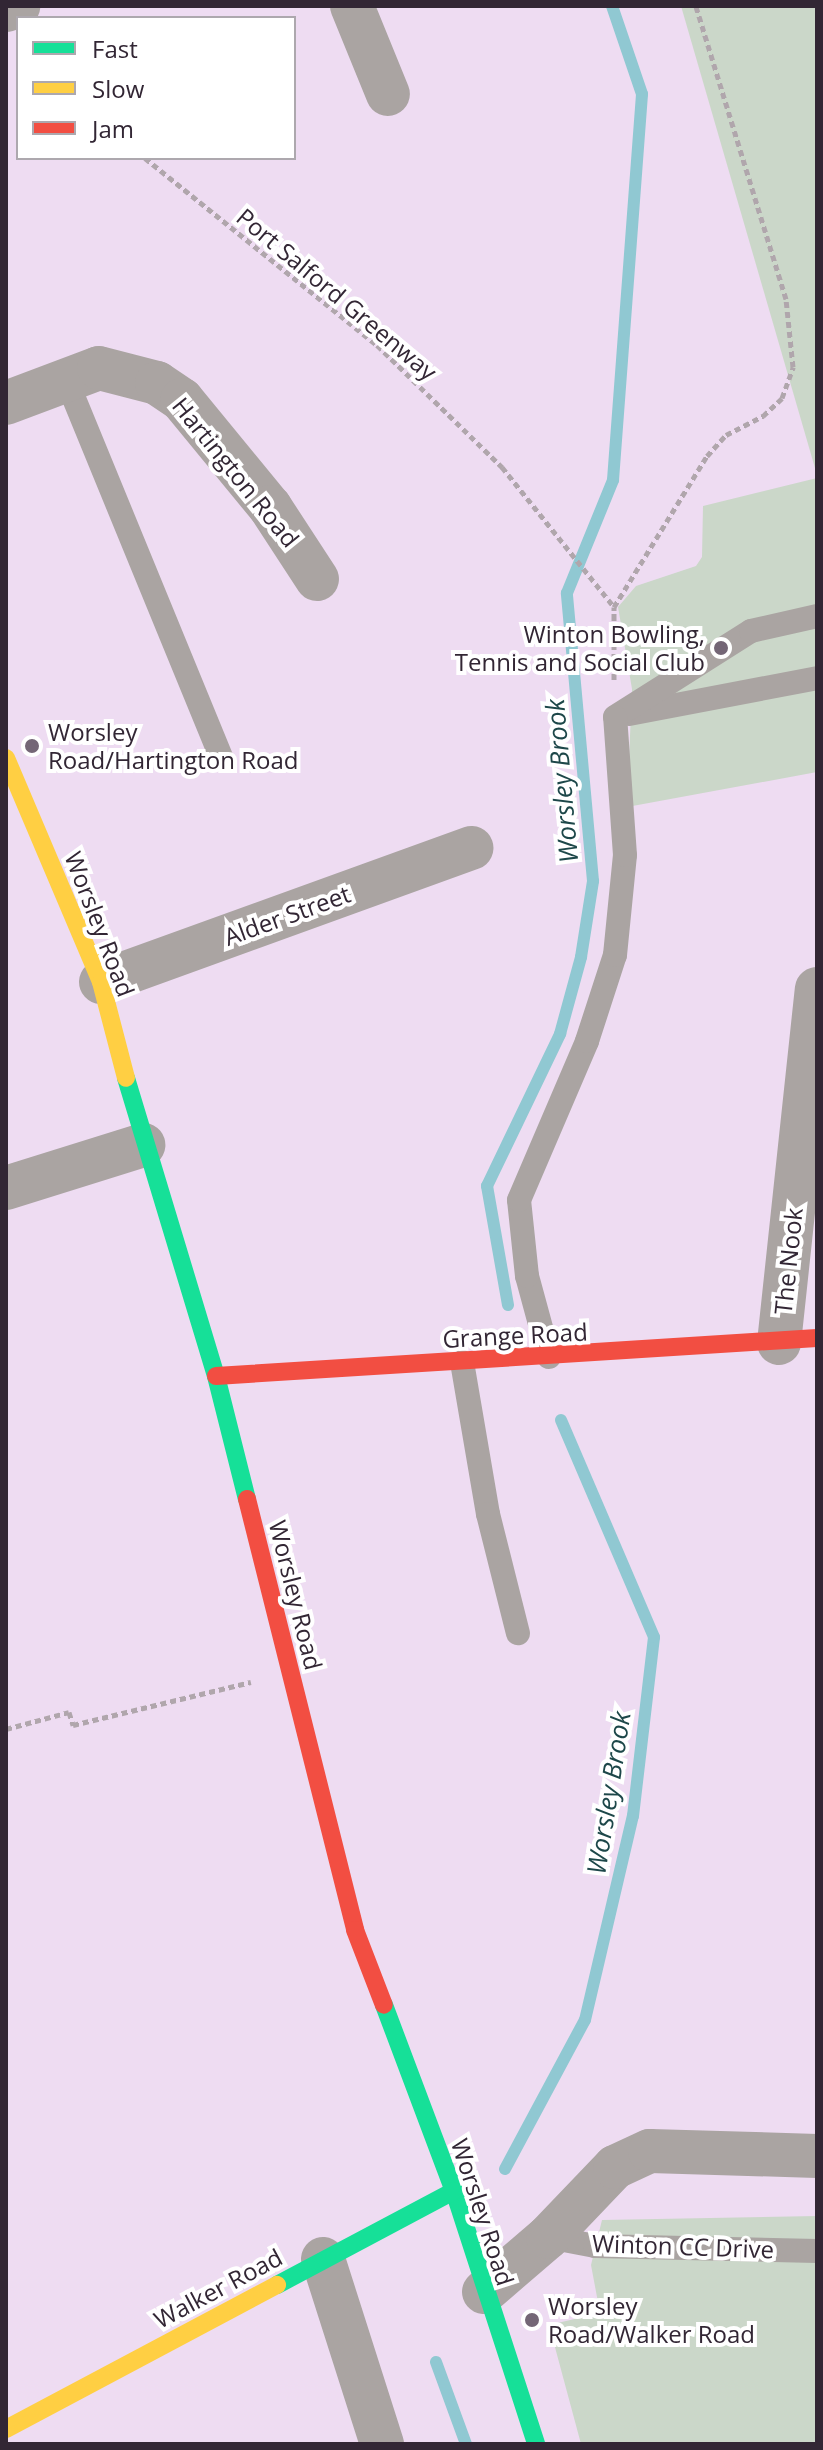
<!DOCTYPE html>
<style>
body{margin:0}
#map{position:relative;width:823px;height:2450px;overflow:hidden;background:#eedcf2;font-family:"Open Sans",sans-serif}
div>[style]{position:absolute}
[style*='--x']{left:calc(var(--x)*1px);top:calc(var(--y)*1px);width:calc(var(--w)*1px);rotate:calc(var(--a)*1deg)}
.green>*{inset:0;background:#cbd7c9}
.stream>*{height:12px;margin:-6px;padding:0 6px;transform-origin:6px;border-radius:6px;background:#90c8d2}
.path>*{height:5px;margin-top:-2.5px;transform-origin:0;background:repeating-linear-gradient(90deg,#b0a6ac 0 6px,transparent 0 10px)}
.lane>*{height:24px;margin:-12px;padding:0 12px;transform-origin:12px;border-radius:12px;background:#aaa4a2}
.street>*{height:44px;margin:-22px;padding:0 22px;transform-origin:22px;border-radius:22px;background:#aaa4a2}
.fast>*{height:18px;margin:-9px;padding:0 9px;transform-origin:9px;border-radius:9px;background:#16e098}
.slow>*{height:18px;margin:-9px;padding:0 9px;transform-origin:9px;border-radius:9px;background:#ffcf43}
.jam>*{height:18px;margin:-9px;padding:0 9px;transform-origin:9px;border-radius:9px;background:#f24e42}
.dots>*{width:22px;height:22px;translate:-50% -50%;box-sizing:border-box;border:4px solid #fff;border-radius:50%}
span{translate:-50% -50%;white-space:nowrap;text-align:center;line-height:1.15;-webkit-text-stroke:8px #fff;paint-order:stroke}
.street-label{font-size:24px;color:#322634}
.poi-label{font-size:24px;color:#322634}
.right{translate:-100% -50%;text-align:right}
.left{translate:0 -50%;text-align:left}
.water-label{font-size:26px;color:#1d4749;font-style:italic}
.frame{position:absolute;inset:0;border:8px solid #322634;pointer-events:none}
.legend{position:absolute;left:16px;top:16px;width:280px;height:144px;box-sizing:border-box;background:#fff;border:2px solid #ada8ae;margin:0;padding:10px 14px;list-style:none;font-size:24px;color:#322634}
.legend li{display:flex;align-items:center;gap:16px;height:40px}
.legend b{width:40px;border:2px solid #ada8ae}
</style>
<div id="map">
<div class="green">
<div style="clip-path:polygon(681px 6px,817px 6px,817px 475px)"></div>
<div style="clip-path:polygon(817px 478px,817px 772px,627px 807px,632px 689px,618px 607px,636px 586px,696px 566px,702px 557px,703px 506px)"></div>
<div style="clip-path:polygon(817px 2216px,817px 2444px,581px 2444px,549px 2325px,600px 2313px,591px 2265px,602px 2220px)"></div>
</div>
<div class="stream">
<div style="--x:508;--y:1305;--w:121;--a:-100"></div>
<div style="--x:487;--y:1186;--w:169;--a:-64.3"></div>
<div style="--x:560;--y:1034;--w:80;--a:-74.7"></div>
<div style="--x:581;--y:957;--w:77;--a:-81"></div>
<div style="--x:593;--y:881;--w:289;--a:-95.2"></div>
<div style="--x:567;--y:593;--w:122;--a:-67.8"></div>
<div style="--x:613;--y:480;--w:387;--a:-85.7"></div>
<div style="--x:642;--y:94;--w:93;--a:-108.8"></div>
<div style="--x:505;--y:2169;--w:169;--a:-61.8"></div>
<div style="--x:585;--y:2020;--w:210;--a:-76.8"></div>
<div style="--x:633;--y:1816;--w:180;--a:-83.3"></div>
<div style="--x:654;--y:1637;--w:236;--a:-113.2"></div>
<div style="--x:436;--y:2362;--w:87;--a:69.9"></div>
</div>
<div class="path">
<div style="--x:145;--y:158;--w:298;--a:38.9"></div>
<div style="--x:377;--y:345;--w:175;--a:44.3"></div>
<div style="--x:502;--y:467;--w:179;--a:51.3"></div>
<div style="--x:614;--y:680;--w:73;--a:-90"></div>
<div style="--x:614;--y:607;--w:177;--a:-58.4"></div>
<div style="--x:707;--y:456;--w:28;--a:-48"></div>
<div style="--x:726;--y:435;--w:42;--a:-27.2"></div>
<div style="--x:763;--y:416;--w:26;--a:-43"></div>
<div style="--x:782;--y:398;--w:33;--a:-70"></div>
<div style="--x:793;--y:367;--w:68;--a:-95.9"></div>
<div style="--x:786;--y:299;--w:307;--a:-107.1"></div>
<div style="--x:6;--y:1729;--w:65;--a:-15.1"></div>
<div style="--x:69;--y:1712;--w:14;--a:73"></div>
<div style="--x:73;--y:1725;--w:183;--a:-13.6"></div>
</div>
<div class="lane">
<div style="--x:66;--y:379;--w:409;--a:67.7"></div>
<div style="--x:629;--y:714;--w:191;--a:-10.8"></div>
<div style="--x:615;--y:717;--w:161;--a:-32.3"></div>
<div style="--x:751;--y:631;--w:68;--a:-12.8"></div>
<div style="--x:549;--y:1357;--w:84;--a:-105.2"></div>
<div style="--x:527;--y:1276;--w:76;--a:-96"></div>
<div style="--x:519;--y:1200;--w:173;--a:-66.8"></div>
<div style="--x:587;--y:1041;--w:90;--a:-72"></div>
<div style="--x:615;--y:955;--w:100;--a:-84.3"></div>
<div style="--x:625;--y:855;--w:138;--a:-94.1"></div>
<div style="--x:462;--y:1362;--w:154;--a:80.3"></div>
<div style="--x:488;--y:1514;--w:123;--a:75.9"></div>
<div style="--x:548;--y:2237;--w:48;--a:10.8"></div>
<div style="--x:595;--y:2246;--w:222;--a:1.3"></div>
</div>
<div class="street">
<div style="--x:352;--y:6;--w:95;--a:67.8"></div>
<div style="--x:6;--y:10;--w:13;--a:-18"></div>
<div style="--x:6;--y:403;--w:99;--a:-20.6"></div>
<div style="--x:99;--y:368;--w:60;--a:14.5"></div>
<div style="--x:157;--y:383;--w:30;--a:34"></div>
<div style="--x:182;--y:400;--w:139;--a:50.6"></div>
<div style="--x:270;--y:507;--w:86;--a:56.9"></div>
<div style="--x:101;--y:982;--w:394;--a:-19.9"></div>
<div style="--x:6;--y:1188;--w:144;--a:-17.4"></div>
<div style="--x:779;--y:1343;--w:356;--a:-83.9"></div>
<div style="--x:323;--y:2259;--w:194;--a:72.3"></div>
<div style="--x:484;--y:2292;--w:84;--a:-40.7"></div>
<div style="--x:548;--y:2237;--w:97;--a:-46.3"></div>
<div style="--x:615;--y:2167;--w:38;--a:-25"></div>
<div style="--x:650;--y:2151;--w:167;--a:1.7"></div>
</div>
<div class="fast">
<div style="--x:126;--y:1078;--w:311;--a:73.2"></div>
<div style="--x:216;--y:1376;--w:127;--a:75.9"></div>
<div style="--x:384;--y:2005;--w:199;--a:69.4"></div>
<div style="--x:454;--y:2191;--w:266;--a:72"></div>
<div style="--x:277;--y:2285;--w:200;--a:-28"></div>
</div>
<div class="slow">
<div style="--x:6;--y:758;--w:243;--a:67"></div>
<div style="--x:101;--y:982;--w:99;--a:75.4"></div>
<div style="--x:6;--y:2429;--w:307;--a:-28"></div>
</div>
<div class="jam">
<div style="--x:216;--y:1376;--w:602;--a:-3.62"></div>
<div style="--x:247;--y:1499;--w:444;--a:75.9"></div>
<div style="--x:355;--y:1930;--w:80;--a:68.9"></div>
</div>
<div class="dots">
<div style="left:721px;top:648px;background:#746676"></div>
<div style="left:32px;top:746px;background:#746676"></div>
<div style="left:532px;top:2320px;background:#746676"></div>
</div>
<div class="street-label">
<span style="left:337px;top:294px;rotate:40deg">Port Salford Greenway</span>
<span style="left:236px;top:472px;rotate:51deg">Hartington Road</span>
<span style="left:287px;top:915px;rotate:-20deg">Alder Street</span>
<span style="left:100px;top:924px;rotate:69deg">Worsley Road</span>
<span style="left:788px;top:1261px;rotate:-84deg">The Nook</span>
<span style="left:515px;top:1335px;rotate:-3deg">Grange Road</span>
<span style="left:296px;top:1595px;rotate:76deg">Worsley Road</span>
<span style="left:483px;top:2212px;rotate:72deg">Worsley Road</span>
<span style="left:683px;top:2246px;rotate:2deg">Winton CC Drive</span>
<span style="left:218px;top:2288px;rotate:-28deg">Walker Road</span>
</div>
<div class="poi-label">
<span class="right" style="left:705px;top:648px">Winton Bowling,<br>Tennis and Social Club</span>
<span class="left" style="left:48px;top:746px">Worsley<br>Road/Hartington Road</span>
<span class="left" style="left:548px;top:2320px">Worsley<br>Road/Walker Road</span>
</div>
<div class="water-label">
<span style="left:562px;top:781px;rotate:-95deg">Worsley Brook</span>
<span style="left:609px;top:1793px;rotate:-81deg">Worsley Brook</span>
</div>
<div class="frame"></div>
<ul class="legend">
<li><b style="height:10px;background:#16e098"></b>Fast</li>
<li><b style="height:10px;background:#ffcf43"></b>Slow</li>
<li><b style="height:10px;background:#f24e42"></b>Jam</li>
</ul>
</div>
